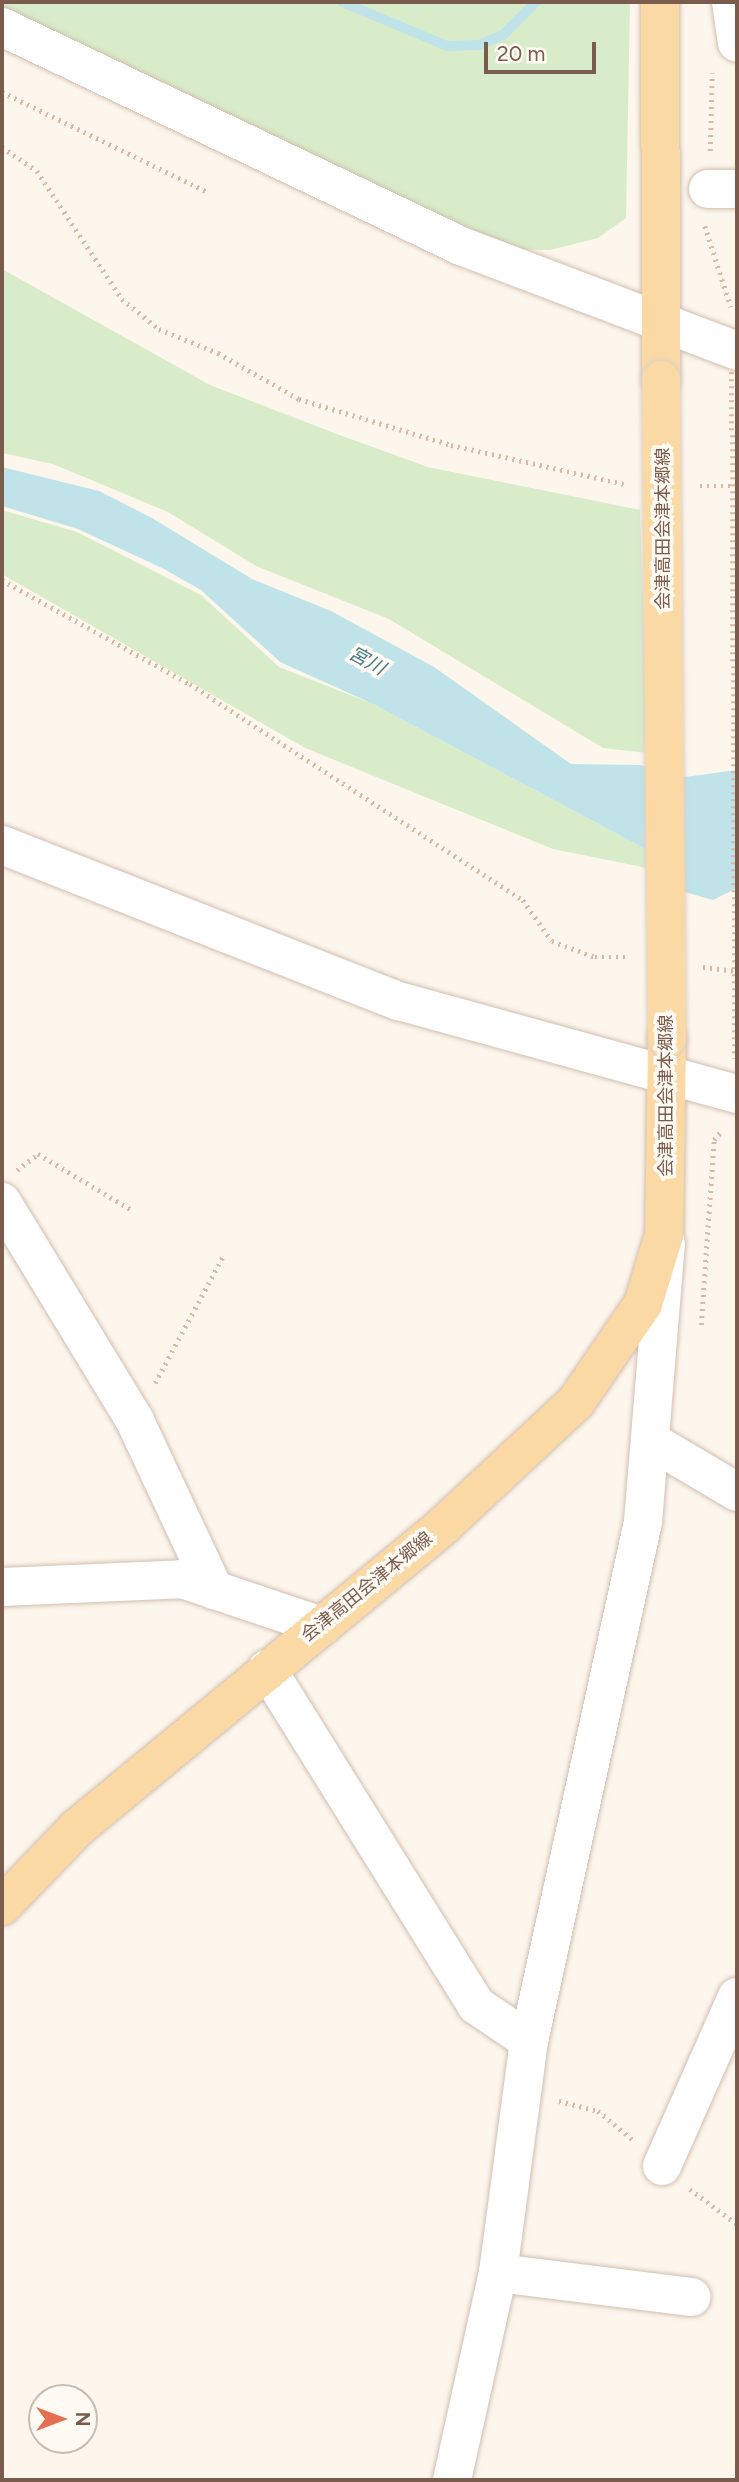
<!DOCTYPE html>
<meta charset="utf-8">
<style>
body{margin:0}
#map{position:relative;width:739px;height:2482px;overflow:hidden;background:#fdf6ec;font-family:Figtree,"Noto Sans JP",sans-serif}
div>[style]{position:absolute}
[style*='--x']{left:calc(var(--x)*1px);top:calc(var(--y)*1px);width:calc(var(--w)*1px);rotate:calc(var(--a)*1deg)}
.green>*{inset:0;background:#d8ecc9}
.water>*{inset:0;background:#bfe3e8}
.stream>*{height:10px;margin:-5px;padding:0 5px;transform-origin:5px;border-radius:5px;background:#bfe3e8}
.path>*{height:4.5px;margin-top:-2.25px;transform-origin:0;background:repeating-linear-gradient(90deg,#d9b8a5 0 2px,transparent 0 7px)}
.roads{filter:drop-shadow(0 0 2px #d1beb0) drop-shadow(0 0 2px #d1beb0)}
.minor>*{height:38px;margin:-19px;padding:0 19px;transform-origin:19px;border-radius:19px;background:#fff}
.major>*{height:38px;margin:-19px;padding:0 19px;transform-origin:19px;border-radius:19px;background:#fbd9a5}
.path-bridge>*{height:4.5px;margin-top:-2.25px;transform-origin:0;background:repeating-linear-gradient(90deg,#d9b8a5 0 2px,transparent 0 7px)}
.bridges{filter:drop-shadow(0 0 2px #dad1cd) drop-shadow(0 0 2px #dad1cd)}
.major-bridge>*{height:38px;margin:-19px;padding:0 19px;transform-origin:19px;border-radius:19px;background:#fbd9a5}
span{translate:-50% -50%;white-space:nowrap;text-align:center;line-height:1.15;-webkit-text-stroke:7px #fffaf3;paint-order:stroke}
.street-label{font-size:18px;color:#7a5c4d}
.water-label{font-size:19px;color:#437c86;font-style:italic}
.frame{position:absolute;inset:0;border:4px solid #7a5c4d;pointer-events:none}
.north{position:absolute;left:28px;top:2384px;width:70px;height:70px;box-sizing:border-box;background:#fffaf3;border:2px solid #cabbb1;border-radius:50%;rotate:90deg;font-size:19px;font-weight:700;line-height:28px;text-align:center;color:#7a5c4d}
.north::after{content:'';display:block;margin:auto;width:24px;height:32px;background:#e76f51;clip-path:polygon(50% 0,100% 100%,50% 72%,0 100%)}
.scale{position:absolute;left:484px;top:42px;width:112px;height:32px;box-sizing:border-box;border:4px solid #7a5c4d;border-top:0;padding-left:9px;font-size:21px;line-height:24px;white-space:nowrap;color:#7a5c4d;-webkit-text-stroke:5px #fffaf3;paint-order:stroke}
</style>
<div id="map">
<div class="green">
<div style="clip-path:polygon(2px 2px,630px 2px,626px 218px,598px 238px,550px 250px,503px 249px,2px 13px)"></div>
<div style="clip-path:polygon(2px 269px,210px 385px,334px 433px,428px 467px,640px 510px,648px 753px,603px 748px,389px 619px,256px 566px,168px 512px,53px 464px,2px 453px)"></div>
<div style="clip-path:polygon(2px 510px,77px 532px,201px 595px,279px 667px,373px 704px,653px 853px,652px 869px,553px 849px,305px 748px,2px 574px)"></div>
</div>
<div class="water">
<div style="clip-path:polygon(2px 467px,99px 491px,152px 518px,252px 579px,331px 611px,434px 667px,571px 764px,640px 765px,685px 777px,737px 770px,737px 888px,713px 900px,685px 892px,653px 853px,373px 704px,280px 662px,201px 590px,162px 568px,78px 529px,2px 506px)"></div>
</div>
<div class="stream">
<div style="--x:342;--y:2;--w:114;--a:22.7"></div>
<div style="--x:447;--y:46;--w:32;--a:-2"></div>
<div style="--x:479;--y:45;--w:26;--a:-23"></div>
<div style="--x:503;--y:35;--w:47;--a:-45"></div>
</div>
<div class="path">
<div style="--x:2;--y:92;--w:227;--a:25.9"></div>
<div style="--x:2;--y:147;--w:42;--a:34.4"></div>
<div style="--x:37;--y:171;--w:154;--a:56.4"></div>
<div style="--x:122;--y:299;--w:48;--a:39"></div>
<div style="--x:159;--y:329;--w:64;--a:22.1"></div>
<div style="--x:218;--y:353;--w:93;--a:29.6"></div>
<div style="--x:299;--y:399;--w:159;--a:16.8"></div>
<div style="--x:451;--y:445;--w:177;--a:12.7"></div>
<div style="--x:710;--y:151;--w:78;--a:-88.5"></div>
<div style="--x:705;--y:226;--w:85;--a:72.2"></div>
<div style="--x:700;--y:486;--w:37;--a:0"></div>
<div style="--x:2;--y:580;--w:215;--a:29"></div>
<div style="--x:190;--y:684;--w:259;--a:33"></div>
<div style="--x:407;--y:825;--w:138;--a:32.9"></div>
<div style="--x:523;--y:900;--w:50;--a:54.7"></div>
<div style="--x:552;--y:941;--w:46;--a:20.4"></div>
<div style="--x:595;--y:957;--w:33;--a:0"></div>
<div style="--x:703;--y:967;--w:34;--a:7"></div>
<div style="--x:17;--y:1170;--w:26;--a:-37"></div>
<div style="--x:38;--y:1154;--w:109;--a:30.8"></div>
<div style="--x:701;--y:1325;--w:185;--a:-86"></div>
<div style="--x:714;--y:1140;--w:13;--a:-51"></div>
<div style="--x:155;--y:1383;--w:144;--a:-61.8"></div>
<div style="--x:559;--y:2101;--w:40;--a:14.4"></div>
<div style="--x:598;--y:2111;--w:45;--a:39.6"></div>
<div style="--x:690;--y:2189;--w:59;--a:36.7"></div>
</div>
<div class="roads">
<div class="minor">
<div style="--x:731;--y:2;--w:41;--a:81.7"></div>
<div style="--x:2;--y:27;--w:509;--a:25.51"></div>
<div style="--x:461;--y:246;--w:295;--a:20.8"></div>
<div style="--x:708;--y:189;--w:29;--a:0"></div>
<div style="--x:2;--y:845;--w:427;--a:21.5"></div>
<div style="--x:399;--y:1001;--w:351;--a:15.4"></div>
<div style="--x:2;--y:1202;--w:256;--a:58.7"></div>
<div style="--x:135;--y:1421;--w:187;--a:64.9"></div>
<div style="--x:651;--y:1441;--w:100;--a:30.7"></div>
<div style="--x:2;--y:1587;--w:180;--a:-2.5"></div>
<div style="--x:182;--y:1579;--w:148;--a:18.6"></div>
<div style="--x:267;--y:1669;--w:396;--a:58.1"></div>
<div style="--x:476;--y:2005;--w:64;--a:34.2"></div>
<div style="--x:662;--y:2166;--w:185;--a:-66.1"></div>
<div style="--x:498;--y:2273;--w:195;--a:7.1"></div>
<div style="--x:452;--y:2480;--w:212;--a:-77.5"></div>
<div style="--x:498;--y:2273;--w:234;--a:-82.4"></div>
<div style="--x:529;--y:2041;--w:531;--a:-77.61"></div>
<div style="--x:643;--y:1522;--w:280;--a:-85.3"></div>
</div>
<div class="major">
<div style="--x:660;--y:2;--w:378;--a:89.8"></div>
<div style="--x:2;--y:1906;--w:108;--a:-46.1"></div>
<div style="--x:77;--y:1828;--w:475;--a:-39.5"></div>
<div style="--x:443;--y:1526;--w:182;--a:-43"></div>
<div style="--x:576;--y:1402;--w:119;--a:-55.6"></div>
<div style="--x:643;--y:1304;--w:72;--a:-73.1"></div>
<div style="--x:664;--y:1235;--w:197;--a:-89.1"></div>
</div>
</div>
<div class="path-bridge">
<div style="--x:732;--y:372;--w:687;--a:89.75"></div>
</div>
<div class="bridges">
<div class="major-bridge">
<div style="--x:661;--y:380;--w:658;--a:89.48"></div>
</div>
</div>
<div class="street-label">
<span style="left:663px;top:529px;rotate:-90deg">会津高田会津本郷線</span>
<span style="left:666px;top:1096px;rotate:-90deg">会津高田会津本郷線</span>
<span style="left:367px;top:1587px;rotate:-39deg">会津高田会津本郷線</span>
</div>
<div class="water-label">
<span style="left:367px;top:661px;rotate:29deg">宮川</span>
</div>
<div class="frame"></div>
<div class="north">N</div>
<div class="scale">20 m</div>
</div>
